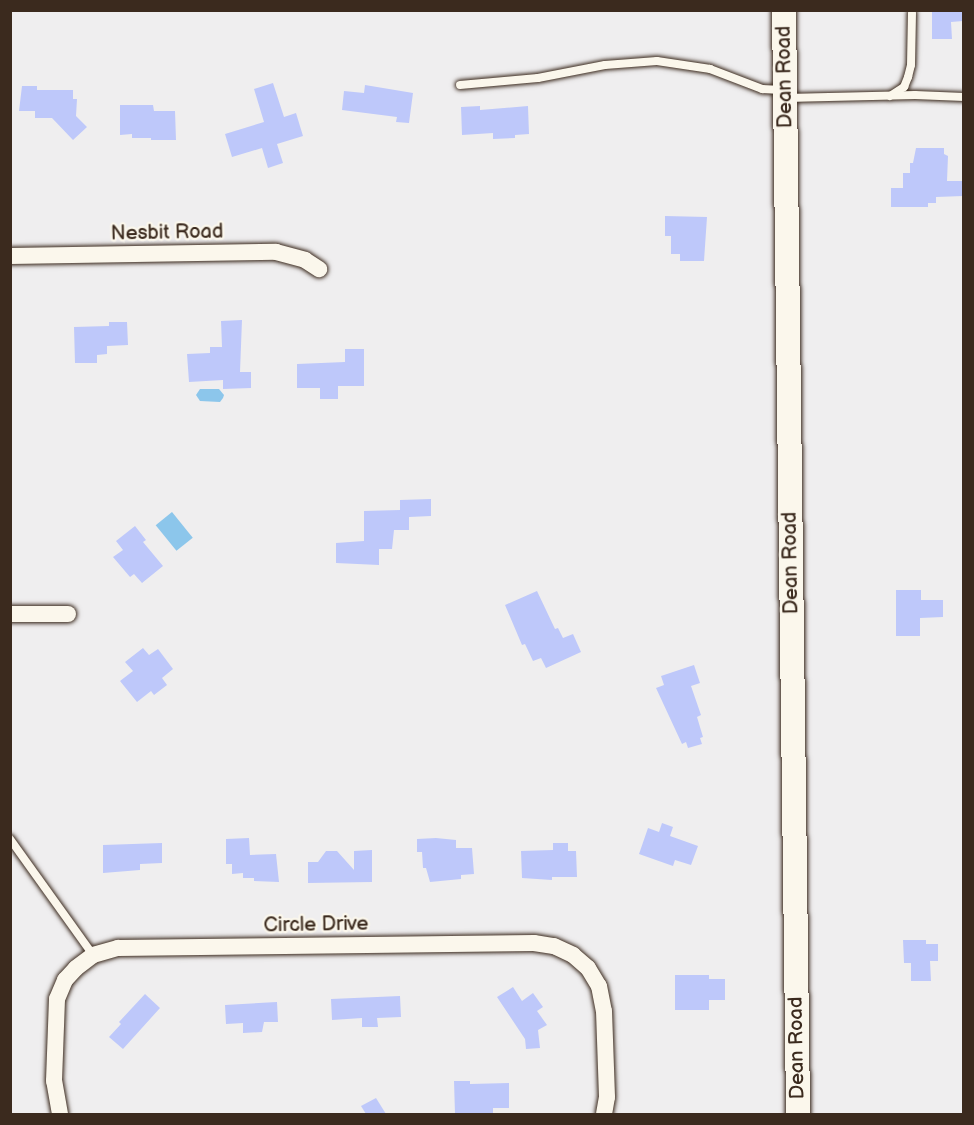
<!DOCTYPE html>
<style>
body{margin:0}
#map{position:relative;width:974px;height:1125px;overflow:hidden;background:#efeeef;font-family:"Balsamiq Sans",sans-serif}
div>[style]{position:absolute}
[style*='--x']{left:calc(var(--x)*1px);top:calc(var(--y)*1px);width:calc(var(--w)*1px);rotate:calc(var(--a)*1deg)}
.water>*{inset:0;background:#8cc6eb;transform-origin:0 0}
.building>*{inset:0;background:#bec8fa}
.roads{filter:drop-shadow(0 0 2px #3b2a1e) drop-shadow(0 0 2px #3b2a1e)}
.lane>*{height:8px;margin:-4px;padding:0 4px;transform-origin:4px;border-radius:4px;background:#fbf7ec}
.street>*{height:16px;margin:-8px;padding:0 8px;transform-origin:8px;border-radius:8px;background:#fbf7ec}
.secondary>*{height:24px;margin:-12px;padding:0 12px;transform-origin:12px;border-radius:12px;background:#fbf7ec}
span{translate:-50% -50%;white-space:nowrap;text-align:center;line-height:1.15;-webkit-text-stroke:4.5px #fbf7ec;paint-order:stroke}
.street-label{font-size:20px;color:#3b2a1e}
.frame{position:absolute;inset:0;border:12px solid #3b2a1e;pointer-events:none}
</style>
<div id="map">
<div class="water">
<div style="clip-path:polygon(200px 389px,219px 389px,224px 395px,223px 398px,220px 402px,200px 401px,196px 395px)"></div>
<div style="left:172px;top:512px;width:33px;height:21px;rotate:51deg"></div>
</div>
<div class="building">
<div style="clip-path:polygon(932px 10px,963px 10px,963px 21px,951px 22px,952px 39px,932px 39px)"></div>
<div style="clip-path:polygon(273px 83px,284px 117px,296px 113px,303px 136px,277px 144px,283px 163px,268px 168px,262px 148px,232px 157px,225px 134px,264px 122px,254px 89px)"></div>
<div style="clip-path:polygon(365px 85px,413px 93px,409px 123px,396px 122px,397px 117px,342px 110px,344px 91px,364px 93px)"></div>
<div style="clip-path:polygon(22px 86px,37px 86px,37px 90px,73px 90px,73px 99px,77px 99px,76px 116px,87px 127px,73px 140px,52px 118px,35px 118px,35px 111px,19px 111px)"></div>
<div style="clip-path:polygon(120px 105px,153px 105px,154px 111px,175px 111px,176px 140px,151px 140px,151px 138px,132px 138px,132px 134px,120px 135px)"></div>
<div style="clip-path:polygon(480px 106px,480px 110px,528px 106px,529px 134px,515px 135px,515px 138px,493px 139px,493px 133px,462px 135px,461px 107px)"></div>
<div style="clip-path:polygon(916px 148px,944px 148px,944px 154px,948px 156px,947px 181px,963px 181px,963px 196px,936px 197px,936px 203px,928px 203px,928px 207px,891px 207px,891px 188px,903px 188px,903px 173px,910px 173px,910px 163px,913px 163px)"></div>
<div style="clip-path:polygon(665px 216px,707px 217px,704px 261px,680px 261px,680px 254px,671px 254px,671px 236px,665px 236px)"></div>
<div style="clip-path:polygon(242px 320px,240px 372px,251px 372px,251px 388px,223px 389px,223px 380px,189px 382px,187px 354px,210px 353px,210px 347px,222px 347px,221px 321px)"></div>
<div style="clip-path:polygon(109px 322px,127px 322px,128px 345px,107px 346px,107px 354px,97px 355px,97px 363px,75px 363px,74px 327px,109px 326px)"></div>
<div style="clip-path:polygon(345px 349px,364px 349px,364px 386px,338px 386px,338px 399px,320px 399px,320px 388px,297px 388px,297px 364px,345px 362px)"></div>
<div style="clip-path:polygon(431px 499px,431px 516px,409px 517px,409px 530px,394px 530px,392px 549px,379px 549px,379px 565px,336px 563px,336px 543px,364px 541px,364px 511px,400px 510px,400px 500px)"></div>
<div style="clip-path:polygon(135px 526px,146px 540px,143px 542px,163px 566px,142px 583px,134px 574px,130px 577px,113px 557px,123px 550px,116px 541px)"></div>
<div style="clip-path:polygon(896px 590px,921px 590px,921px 600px,943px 600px,943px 617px,920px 618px,920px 636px,896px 636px)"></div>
<div style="clip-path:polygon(537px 591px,555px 629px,558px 628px,563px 638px,573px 634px,581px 652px,546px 668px,541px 658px,533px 661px,525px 644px,522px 645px,505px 605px)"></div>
<div style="clip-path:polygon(143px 648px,149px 655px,158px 649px,173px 669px,162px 678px,167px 685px,154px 695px,151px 691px,137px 702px,120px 681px,133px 671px,125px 662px)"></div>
<div style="clip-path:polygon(694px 665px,700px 683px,691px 686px,701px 715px,697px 717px,703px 737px,700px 738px,702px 744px,688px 748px,686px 742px,682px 744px,656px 688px,664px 685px,661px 676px)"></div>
<div style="clip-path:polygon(662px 823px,673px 827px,670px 836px,698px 846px,691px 865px,675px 860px,673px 866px,639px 854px,648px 828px,659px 832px)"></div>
<div style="clip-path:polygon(249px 838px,250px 855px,276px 854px,279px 882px,254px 881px,254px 878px,243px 878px,243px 873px,232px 874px,232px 864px,226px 864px,226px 839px)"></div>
<div style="clip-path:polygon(436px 838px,456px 840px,456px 848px,472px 848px,474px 874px,461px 875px,461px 879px,430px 882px,426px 868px,423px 868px,422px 852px,417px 852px,417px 839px)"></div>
<div style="clip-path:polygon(162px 843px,162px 863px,140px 864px,140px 870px,103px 873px,103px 845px)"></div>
<div style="clip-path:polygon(553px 843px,568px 843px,568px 851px,576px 851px,577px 877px,552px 877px,552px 880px,522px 878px,521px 851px,553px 850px)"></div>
<div style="clip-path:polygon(372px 850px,372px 882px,308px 883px,308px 862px,318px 862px,326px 851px,337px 851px,354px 870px,354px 851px)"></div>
<div style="clip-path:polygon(903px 940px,926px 940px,926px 944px,938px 944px,938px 961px,930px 961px,931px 981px,911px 981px,911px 963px,904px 963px)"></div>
<div style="clip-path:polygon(675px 975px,709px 975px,709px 979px,725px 979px,725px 1000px,709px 1000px,709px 1010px,675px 1010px)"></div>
<div style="clip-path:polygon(513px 987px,522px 1001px,533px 993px,543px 1007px,537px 1011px,547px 1025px,538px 1030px,540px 1048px,526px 1049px,525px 1039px,497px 997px)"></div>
<div style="clip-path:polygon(145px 994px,160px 1008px,123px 1049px,109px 1037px,121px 1024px,119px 1022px)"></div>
<div style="clip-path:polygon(400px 996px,401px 1017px,377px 1018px,378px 1027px,362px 1027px,362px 1018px,332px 1020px,331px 999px)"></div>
<div style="clip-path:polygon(277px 1002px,278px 1022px,264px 1022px,262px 1032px,243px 1033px,243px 1023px,226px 1024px,225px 1005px)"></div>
<div style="clip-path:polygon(454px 1081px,470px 1081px,470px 1084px,509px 1083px,509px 1108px,493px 1108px,493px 1114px,455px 1114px)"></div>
<div style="clip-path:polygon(376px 1098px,386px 1114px,366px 1114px,361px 1106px)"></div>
</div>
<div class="roads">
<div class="lane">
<div style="--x:460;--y:85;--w:78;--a:-5.1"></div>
<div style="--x:538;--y:78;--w:68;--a:-11"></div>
<div style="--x:605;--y:65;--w:52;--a:-4.4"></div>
<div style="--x:657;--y:61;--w:54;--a:8.6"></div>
<div style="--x:710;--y:69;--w:56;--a:21"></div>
<div style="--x:762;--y:89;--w:20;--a:3"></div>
<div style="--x:890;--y:96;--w:17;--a:-33"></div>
<div style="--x:904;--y:87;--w:11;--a:-68"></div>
<div style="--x:908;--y:77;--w:12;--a:-76"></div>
<div style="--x:911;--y:65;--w:52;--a:-88.9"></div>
<div style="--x:786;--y:98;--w:129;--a:-1.3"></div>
<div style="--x:915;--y:95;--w:49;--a:2.3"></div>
<div style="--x:10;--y:839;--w:143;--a:54.4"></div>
</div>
<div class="street">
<div style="--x:10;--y:256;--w:266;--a:-0.9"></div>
<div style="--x:276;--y:252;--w:30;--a:15"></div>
<div style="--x:305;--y:260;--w:17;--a:33"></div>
<div style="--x:10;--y:614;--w:58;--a:0"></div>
<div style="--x:60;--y:1114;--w:34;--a:-100"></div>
<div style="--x:54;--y:1081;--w:82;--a:-87.9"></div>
<div style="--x:57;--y:999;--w:21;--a:-67"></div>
<div style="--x:65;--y:980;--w:16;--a:-47"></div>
<div style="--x:76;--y:968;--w:21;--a:-37"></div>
<div style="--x:93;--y:955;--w:26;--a:-16"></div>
<div style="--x:118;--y:948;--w:416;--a:-0.7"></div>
<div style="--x:534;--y:943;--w:20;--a:9"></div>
<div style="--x:554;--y:946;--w:21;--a:25"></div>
<div style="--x:573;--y:955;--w:20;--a:41"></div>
<div style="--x:588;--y:968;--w:21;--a:59"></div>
<div style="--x:599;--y:986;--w:25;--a:79"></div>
<div style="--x:604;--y:1011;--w:86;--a:88"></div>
<div style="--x:607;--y:1097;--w:17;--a:100"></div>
</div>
<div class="secondary">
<div style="--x:784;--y:10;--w:1104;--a:89.27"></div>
</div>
</div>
<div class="street-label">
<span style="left:785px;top:77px;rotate:-91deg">Dean Road</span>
<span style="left:167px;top:233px;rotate:-1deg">Nesbit Road</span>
<span style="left:791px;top:563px;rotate:-91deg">Dean Road</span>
<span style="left:316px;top:925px;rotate:-1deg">Circle Drive</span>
<span style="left:797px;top:1048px;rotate:-91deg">Dean Road</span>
</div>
<div class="frame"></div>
</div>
